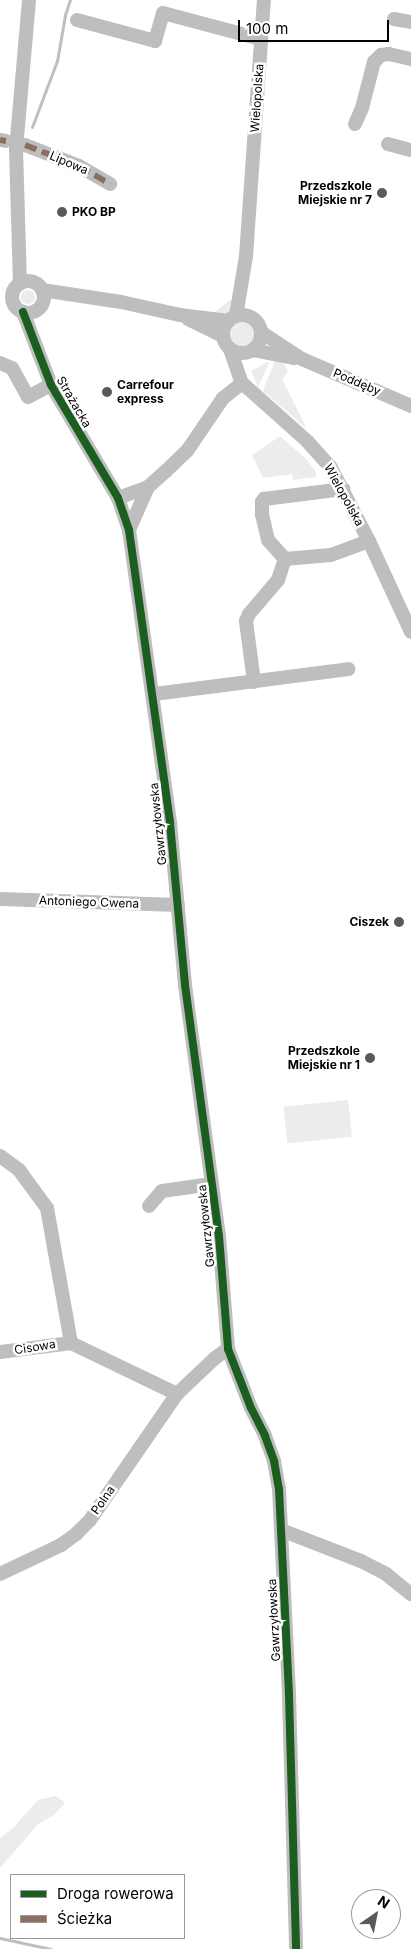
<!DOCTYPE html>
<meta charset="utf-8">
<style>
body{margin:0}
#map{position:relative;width:411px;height:1949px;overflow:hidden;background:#fff;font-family:Inter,sans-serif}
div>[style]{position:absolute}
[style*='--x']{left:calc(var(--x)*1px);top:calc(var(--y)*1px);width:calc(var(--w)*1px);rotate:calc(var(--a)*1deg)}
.green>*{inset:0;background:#ececec;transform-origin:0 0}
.round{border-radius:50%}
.stream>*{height:3px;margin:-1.5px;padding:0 1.5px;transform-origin:1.5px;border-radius:1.5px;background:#bfbfbf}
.minor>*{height:14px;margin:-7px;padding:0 7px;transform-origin:7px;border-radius:7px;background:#bebebe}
.minor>.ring{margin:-7px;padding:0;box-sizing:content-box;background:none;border:14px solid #bebebe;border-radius:50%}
.quiet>*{height:6px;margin-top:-3px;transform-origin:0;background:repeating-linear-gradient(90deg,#8d6e63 0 12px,transparent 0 18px)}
.cycleway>*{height:8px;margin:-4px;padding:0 4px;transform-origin:4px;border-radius:4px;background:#1b5e20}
.dots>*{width:14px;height:14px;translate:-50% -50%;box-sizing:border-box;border:2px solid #fff;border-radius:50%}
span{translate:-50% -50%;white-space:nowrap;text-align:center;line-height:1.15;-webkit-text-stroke:5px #fff;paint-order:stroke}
.street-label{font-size:12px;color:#000}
.poi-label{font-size:12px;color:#000;font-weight:700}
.right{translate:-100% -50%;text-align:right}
.left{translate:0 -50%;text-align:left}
.legend{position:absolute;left:10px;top:1874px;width:175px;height:65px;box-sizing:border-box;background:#fff;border:1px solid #999;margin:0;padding:6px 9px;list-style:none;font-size:15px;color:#000}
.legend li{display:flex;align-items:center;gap:10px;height:25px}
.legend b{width:25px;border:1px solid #999}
.north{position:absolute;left:351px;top:1889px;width:50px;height:50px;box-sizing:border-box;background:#fff;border:1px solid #999;border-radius:50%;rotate:33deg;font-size:14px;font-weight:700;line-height:20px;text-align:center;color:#000}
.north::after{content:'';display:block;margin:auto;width:18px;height:22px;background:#595959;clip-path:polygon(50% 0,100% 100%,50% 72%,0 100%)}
.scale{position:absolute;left:238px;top:20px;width:151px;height:22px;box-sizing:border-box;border:2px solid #000;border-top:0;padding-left:6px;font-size:15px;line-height:18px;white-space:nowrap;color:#000;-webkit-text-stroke:4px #fff;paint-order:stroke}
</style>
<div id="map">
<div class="green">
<div class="round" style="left:21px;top:290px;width:14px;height:14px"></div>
<div style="clip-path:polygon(230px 300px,235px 300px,230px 312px,223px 316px,214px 313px)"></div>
<div class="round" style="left:230px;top:322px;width:24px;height:24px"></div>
<div style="clip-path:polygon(275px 360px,284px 364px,288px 372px,282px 379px,307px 429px,263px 391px)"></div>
<div style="clip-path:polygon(268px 362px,269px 363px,258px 387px,251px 371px)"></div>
<div style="clip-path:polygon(280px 436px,307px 460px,316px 472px,316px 477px,293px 480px,292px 474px,263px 478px,252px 455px)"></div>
<div style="left:348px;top:1100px;width:37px;height:65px;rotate:84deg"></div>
<div style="clip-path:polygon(56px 1796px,65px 1803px,54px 1815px,38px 1824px,0 1868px,0 1838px,13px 1828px,38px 1800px)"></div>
</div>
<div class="stream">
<div style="--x:32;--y:127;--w:71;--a:-69.3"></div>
<div style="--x:57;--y:61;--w:47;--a:-80.1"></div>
<div style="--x:65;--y:15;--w:16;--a:-72"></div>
<div style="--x:0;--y:1938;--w:52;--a:12.2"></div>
</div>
<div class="minor">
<div style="--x:394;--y:19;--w:17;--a:10"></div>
<div style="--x:77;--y:20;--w:81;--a:15.1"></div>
<div style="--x:155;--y:41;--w:29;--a:-74"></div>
<div style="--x:163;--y:13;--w:101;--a:14.9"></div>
<div style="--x:355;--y:124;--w:17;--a:-66"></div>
<div style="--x:362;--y:108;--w:48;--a:-75.4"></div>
<div style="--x:374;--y:62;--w:10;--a:-45"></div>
<div style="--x:381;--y:55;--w:8;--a:-7"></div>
<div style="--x:389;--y:54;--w:23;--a:13"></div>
<div style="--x:0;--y:140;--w:6;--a:9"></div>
<div style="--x:388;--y:144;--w:24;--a:15"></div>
<div style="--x:25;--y:145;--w:58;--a:21.3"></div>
<div style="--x:79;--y:166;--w:36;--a:30"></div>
<div class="ring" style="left:12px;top:281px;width:18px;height:18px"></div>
<div style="--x:20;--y:284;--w:135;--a:-91.7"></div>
<div style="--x:16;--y:149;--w:150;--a:-85"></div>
<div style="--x:42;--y:290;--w:80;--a:8.6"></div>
<div style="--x:121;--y:302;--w:60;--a:12.4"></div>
<div style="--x:180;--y:315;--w:49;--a:7"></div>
<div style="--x:23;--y:312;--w:78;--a:69"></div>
<div style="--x:51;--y:385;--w:131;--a:59.3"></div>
<div style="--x:118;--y:498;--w:34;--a:71"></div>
<div style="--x:129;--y:530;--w:296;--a:82"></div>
<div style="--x:170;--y:823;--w:163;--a:84.7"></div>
<div style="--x:185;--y:985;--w:253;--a:82.3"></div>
<div style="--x:219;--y:1236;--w:113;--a:85.4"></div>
<div style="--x:228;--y:1349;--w:63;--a:68.7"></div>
<div style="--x:251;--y:1408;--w:31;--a:63"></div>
<div style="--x:265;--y:1436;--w:27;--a:70"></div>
<div style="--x:274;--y:1461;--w:28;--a:80"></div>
<div style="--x:279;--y:1489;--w:206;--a:87.2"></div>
<div style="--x:289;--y:1695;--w:254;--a:88.4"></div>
<div class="ring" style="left:223px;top:315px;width:24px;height:24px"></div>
<div style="--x:236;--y:316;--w:61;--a:-80.5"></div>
<div style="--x:246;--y:256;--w:257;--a:-86"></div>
<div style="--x:188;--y:319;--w:39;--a:26"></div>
<div style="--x:261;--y:332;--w:49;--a:33.4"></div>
<div style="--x:302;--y:359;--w:119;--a:23.3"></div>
<div style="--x:230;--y:349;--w:36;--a:71"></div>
<div style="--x:242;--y:383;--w:87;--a:41.7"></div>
<div style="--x:307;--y:441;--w:36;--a:48"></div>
<div style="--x:331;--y:468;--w:82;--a:62.5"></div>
<div style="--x:369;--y:541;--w:100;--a:65.2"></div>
<div style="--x:253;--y:350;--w:42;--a:11"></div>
<div style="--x:0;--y:363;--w:13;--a:23"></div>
<div style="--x:12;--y:368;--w:33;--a:61"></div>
<div style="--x:28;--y:397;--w:26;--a:-28"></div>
<div style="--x:118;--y:498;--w:32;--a:-20"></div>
<div style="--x:148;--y:487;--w:24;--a:-42"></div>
<div style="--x:166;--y:471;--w:29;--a:-44"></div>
<div style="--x:187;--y:451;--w:64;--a:-55.8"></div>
<div style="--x:223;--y:398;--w:24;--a:-38"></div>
<div style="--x:129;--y:530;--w:47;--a:-66.2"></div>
<div style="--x:285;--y:559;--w:25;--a:-132"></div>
<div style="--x:268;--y:540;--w:26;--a:-103"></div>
<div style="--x:262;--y:515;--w:13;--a:-90"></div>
<div style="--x:262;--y:502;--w:4;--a:-56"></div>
<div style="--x:264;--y:499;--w:80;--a:-7.2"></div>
<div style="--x:254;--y:682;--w:62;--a:-97.5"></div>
<div style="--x:246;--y:621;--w:8;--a:-67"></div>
<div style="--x:249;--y:614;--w:45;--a:-49.5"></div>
<div style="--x:278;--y:580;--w:22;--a:-72"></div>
<div style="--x:285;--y:559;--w:46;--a:-5"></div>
<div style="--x:331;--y:555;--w:40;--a:-20.2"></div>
<div style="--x:154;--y:694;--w:196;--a:-7.3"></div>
<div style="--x:0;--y:899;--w:178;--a:1.9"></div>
<div style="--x:0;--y:1156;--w:24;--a:36"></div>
<div style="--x:19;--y:1170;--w:47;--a:53.6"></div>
<div style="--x:47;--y:1208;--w:137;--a:79.9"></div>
<div style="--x:149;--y:1206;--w:20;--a:-49"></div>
<div style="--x:162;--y:1191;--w:50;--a:-8"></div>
<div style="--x:0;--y:1352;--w:72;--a:-7.2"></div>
<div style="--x:71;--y:1343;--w:118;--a:25.7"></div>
<div style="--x:281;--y:1530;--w:86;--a:21.2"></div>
<div style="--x:361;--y:1561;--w:28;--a:27"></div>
<div style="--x:386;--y:1574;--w:32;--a:39"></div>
<div style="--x:0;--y:1574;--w:68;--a:-25.4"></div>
<div style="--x:61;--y:1545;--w:19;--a:-36"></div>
<div style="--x:76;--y:1534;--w:20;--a:-45"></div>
<div style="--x:90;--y:1520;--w:153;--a:-55.4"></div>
<div style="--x:177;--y:1394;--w:52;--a:-43.5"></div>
<div style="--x:215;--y:1358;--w:16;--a:-35"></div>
</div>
<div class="quiet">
<div style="--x:0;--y:140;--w:6;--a:9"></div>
<div style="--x:25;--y:145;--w:58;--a:21.3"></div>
<div style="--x:79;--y:166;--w:36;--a:30"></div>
</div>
<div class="cycleway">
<div style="--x:23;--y:312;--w:78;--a:69"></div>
<div style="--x:51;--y:385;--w:131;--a:59.3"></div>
<div style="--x:118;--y:498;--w:34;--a:71"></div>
<div style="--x:129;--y:530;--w:296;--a:82"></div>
<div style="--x:170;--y:823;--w:163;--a:84.7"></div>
<div style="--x:185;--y:985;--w:253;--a:82.3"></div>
<div style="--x:219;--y:1236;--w:113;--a:85.4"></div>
<div style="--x:228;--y:1349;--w:63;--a:68.7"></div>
<div style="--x:251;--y:1408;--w:31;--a:63"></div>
<div style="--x:265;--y:1436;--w:27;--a:70"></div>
<div style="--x:274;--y:1461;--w:28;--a:80"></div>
<div style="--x:279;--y:1489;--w:206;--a:87.2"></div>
<div style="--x:289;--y:1695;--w:254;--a:88.4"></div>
</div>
<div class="dots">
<div style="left:382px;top:193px;background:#595959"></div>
<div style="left:62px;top:212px;background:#595959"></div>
<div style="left:107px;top:392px;background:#595959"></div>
<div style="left:399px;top:922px;background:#595959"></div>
<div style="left:370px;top:1058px;background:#595959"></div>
</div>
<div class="street-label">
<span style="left:257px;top:98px;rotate:-86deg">Wielopolska</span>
<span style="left:69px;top:163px;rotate:23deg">Lipowa</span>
<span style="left:357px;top:382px;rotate:23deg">Poddęby</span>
<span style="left:74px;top:402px;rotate:60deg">Strażacka</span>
<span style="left:344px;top:495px;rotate:61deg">Wielopolska</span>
<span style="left:158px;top:824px;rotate:-96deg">Gawrzyłowska</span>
<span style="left:89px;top:902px;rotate:2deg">Antoniego Cwena</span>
<span style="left:206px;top:1226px;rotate:-96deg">Gawrzyłowska</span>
<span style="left:35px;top:1347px;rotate:-9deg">Cisowa</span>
<span style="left:103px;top:1500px;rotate:-55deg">Polna</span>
<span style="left:274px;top:1620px;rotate:-93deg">Gawrzyłowska</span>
</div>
<div class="poi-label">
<span class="right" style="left:372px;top:193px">Przedszkole<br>Miejskie nr 7</span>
<span class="left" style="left:72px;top:212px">PKO BP</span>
<span class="left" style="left:117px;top:392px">Carrefour<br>express</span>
<span class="right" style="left:389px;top:922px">Ciszek</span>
<span class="right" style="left:360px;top:1058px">Przedszkole<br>Miejskie nr 1</span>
</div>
<ul class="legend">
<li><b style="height:6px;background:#1b5e20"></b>Droga rowerowa</li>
<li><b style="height:6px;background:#8d6e63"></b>Ścieżka</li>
</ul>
<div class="north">N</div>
<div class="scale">100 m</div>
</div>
